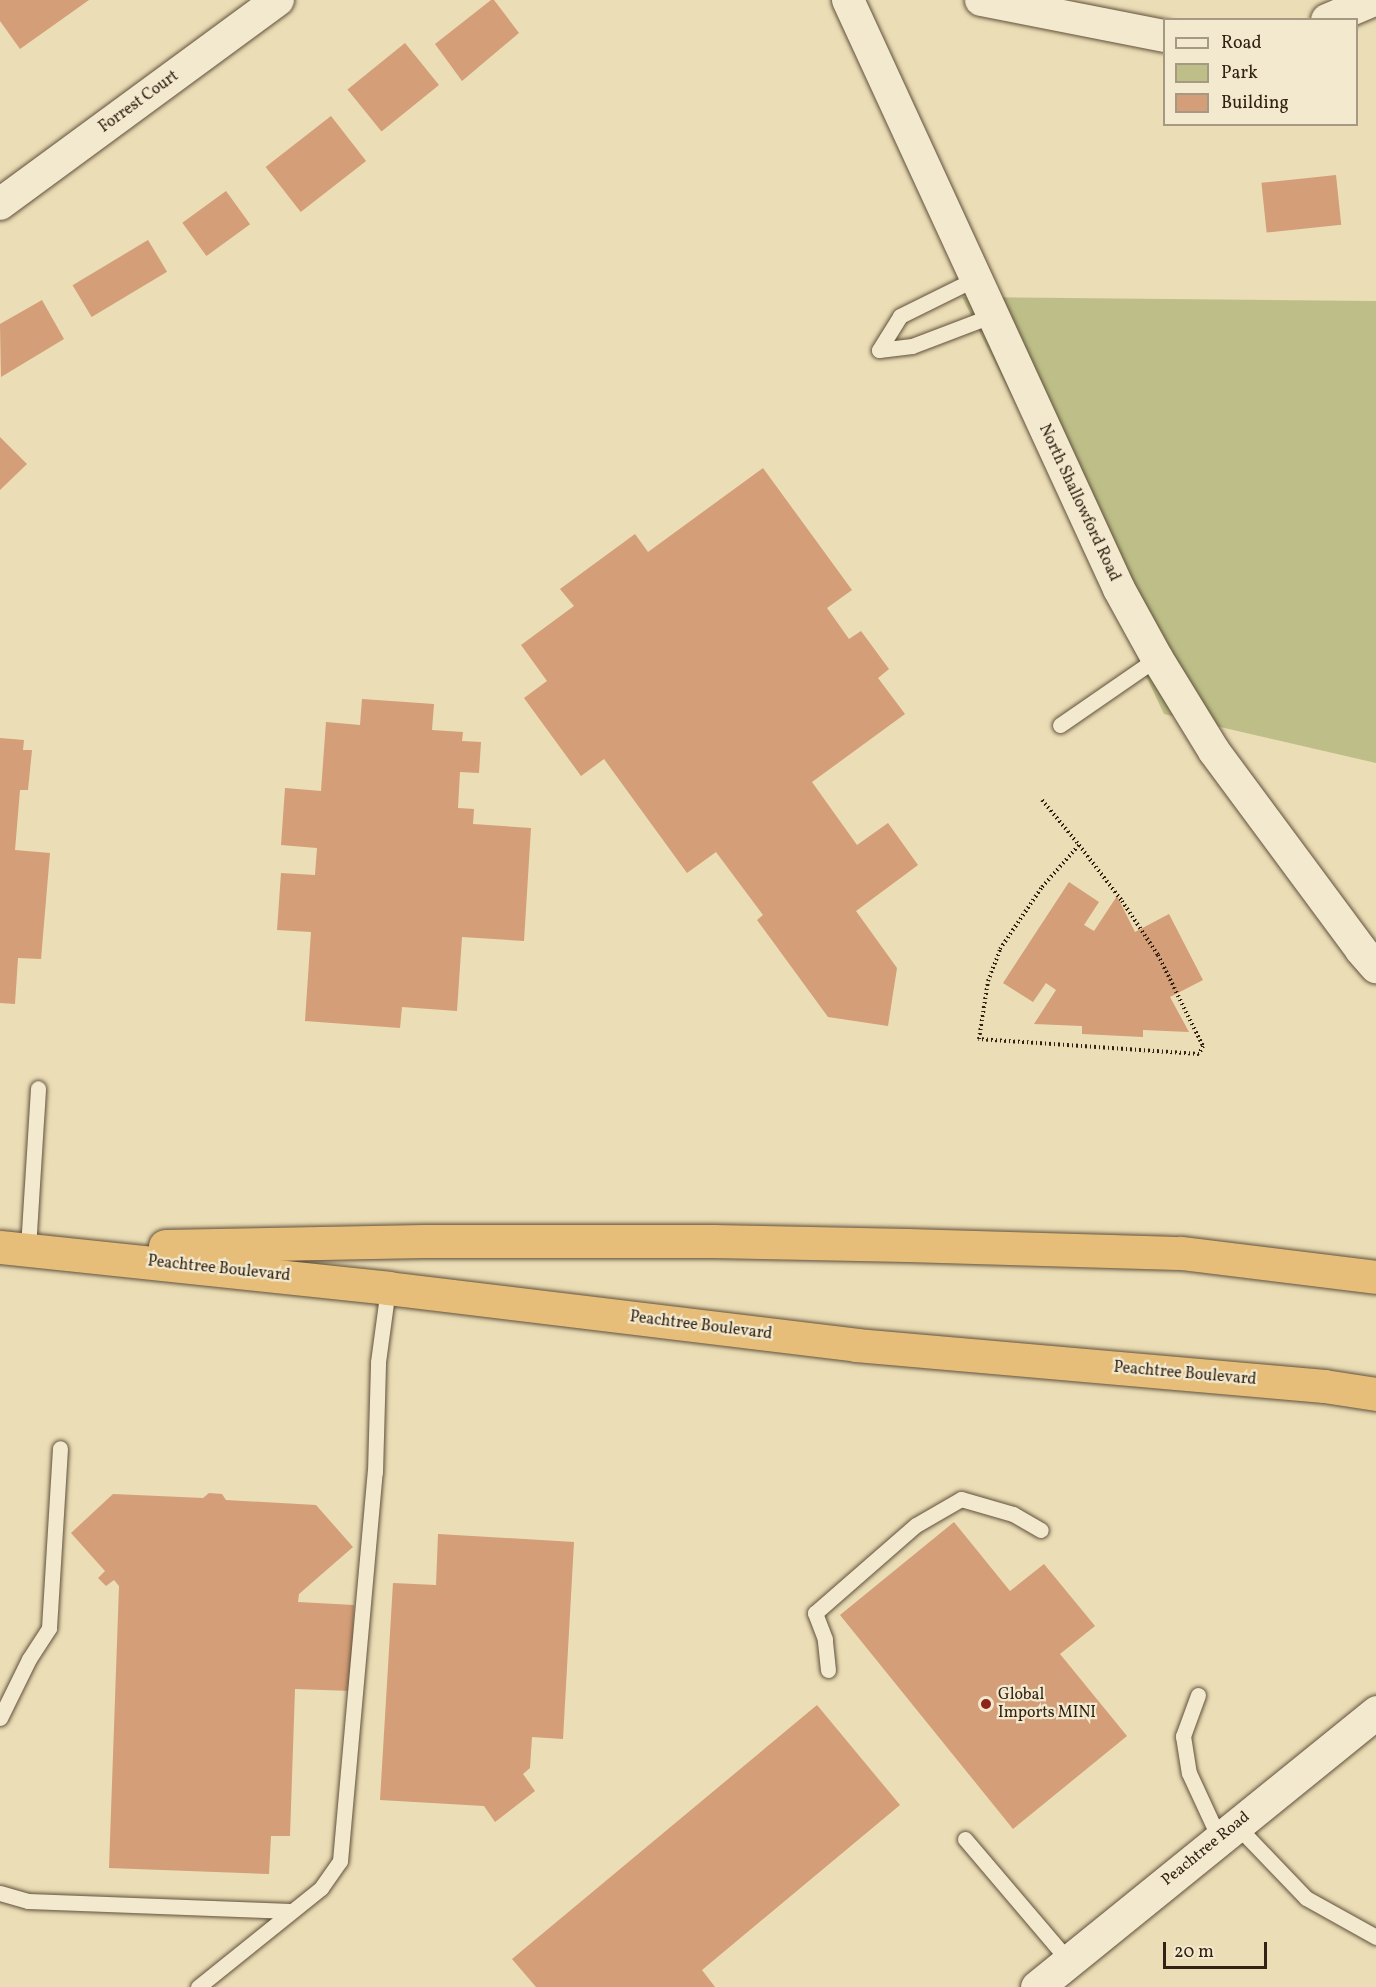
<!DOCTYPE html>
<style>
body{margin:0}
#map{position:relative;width:1376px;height:1987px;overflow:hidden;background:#ebddb5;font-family:Vollkorn,serif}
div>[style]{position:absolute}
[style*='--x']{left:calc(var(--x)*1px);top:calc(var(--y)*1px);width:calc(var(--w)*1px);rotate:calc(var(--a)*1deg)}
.green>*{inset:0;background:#bebf88}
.building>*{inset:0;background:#d39e78;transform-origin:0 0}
.path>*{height:4px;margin-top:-2px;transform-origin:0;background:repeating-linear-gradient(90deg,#322213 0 1.5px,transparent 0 4.5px)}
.roads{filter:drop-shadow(0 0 2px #60513c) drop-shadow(0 0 2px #60513c)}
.service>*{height:15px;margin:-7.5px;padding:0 7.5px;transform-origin:7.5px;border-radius:7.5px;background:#f2e9cf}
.minor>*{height:32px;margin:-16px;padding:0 16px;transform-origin:16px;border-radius:16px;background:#f2e9cf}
.tertiary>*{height:33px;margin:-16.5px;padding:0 16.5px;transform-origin:16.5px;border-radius:16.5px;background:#f2e9cf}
.trunk>*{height:33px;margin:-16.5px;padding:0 16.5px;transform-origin:16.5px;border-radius:16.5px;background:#e6be7a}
.dots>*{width:16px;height:16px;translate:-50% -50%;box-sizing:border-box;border:3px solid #f2e9cf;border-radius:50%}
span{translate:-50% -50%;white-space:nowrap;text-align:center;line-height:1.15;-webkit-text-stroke:4.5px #f2e9cf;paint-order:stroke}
.street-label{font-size:16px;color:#322213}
.poi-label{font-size:16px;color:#322213}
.left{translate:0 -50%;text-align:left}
.legend{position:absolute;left:1163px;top:18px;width:195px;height:108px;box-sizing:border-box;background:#f2e9cf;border:2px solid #a59984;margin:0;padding:8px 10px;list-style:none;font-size:18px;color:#322213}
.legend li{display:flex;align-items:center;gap:12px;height:30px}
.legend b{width:30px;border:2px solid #a59984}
.scale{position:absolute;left:1163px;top:1942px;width:104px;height:27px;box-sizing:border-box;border:3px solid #322213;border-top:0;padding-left:8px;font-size:18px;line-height:21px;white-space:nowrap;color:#322213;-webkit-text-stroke:4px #f2e9cf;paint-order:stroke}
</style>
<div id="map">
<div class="green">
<div style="clip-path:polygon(962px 297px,1376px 301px,1376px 763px,1164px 714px,1045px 462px)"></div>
</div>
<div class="building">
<div style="clip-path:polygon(0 0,89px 0,20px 49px,0 21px)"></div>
<div style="clip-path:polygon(491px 0,494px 0,519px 33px,462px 81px,435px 44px)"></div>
<div style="left:405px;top:43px;width:54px;height:74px;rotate:51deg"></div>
<div style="left:331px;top:116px;width:57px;height:83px;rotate:52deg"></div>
<div style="left:1336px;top:175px;width:50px;height:75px;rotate:84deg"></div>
<div style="left:226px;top:191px;width:41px;height:54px;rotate:54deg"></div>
<div style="left:148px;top:240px;width:37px;height:88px;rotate:59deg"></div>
<div style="clip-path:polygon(42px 300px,64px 339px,1px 377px,0 324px)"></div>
<div style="clip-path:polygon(0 437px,27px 464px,0 490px)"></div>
<div style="clip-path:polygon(763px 468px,852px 590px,827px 608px,849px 639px,861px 631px,889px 669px,878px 678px,905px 714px,812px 782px,857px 845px,888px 823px,918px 865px,856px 911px,897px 968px,888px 1026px,828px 1017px,757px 920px,763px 915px,716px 852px,687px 873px,604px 759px,581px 776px,524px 698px,547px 681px,521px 645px,574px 606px,560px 589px,635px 534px,648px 552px)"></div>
<div style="clip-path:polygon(362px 699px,434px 704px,432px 730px,463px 732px,462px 741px,481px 742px,479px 773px,460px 772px,458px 808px,474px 809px,473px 824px,531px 828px,524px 941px,462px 937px,457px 1011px,402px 1007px,400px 1028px,305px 1021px,311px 932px,277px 930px,281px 873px,315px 875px,317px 848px,281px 845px,285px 788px,321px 791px,326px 722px,360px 725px)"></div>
<div style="clip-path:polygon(0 738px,24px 740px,23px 750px,32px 750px,28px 790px,20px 790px,15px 850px,50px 853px,41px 959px,18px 958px,15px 1004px,0 1003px)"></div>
<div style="clip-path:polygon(1069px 882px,1099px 902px,1084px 925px,1094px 931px,1117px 896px,1135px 932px,1169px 914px,1203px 980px,1170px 997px,1189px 1032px,1143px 1030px,1143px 1037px,1082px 1034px,1082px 1026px,1034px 1024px,1056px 990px,1046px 983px,1033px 1002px,1003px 983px)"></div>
<div style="clip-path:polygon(209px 1493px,222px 1494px,226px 1500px,316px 1505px,353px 1547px,299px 1594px,298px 1602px,354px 1605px,351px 1691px,295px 1689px,290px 1836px,271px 1836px,269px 1874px,109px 1868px,119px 1586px,114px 1580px,106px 1586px,98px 1578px,105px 1571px,71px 1533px,113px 1494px,203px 1498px)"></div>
<div style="clip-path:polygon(954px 1522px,1010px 1591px,1044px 1564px,1095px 1626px,1060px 1654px,1127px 1736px,1013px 1829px,840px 1615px)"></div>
<div style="clip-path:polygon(438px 1534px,574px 1542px,563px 1739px,532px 1737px,530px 1768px,523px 1774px,535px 1791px,495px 1822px,484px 1806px,380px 1800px,393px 1583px,436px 1585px)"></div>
<div style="clip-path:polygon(817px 1705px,900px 1805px,702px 1970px,715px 1987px,536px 1987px,512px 1959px)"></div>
</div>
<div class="path">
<div style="--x:1042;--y:800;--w:58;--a:50.6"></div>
<div style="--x:1079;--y:845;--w:71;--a:52.5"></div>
<div style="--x:1122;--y:901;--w:65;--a:56.3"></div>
<div style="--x:1158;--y:955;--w:102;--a:63.7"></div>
<div style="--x:1203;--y:1046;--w:9;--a:117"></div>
<div style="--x:1199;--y:1054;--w:221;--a:-176.1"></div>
<div style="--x:979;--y:1039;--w:59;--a:-81.2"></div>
<div style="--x:988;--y:981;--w:34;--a:-69"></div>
<div style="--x:1000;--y:949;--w:75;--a:-55.9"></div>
<div style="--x:1042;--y:887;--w:56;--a:-48.6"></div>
</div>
<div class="roads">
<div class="service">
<div style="--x:879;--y:350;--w:40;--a:-58"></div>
<div style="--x:900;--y:316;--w:84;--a:-26.3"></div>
<div style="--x:879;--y:350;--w:33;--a:-7"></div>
<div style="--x:912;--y:346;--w:85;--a:-20.8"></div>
<div style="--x:1060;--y:725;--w:118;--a:-34.6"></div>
<div style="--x:28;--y:1248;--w:160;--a:-86.4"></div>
<div style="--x:828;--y:1670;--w:31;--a:-96"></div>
<div style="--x:825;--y:1639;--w:28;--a:-111"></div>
<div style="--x:815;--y:1613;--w:134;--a:-41.1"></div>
<div style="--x:916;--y:1525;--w:52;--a:-30"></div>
<div style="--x:961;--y:1499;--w:54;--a:16.1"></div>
<div style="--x:1013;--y:1514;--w:32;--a:30"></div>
<div style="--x:1198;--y:1695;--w:44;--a:110.1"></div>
<div style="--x:1183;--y:1736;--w:37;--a:81"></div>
<div style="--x:1189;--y:1773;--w:72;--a:65.2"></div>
<div style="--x:0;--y:1718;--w:66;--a:-63.8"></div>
<div style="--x:29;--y:1659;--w:37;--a:-57"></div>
<div style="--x:49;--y:1628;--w:180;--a:-86.5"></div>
<div style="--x:1236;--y:1825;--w:101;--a:46.2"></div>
<div style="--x:1306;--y:1898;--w:80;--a:29.1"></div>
<div style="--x:965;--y:1839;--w:160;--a:49.6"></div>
<div style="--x:0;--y:1893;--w:29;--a:16"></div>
<div style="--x:28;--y:1901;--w:263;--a:2.2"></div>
<div style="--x:198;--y:1987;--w:158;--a:-38.8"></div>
<div style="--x:321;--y:1888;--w:33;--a:-55"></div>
<div style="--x:340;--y:1861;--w:391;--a:-84.9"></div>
<div style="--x:375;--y:1472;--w:110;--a:-88.4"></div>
<div style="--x:378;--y:1362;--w:75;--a:-82.3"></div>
</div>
<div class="minor">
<div style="--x:848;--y:0;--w:648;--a:65.29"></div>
<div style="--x:1119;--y:589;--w:79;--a:61.2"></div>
<div style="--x:1157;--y:658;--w:109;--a:58.5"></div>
<div style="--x:1214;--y:751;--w:247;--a:53.5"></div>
<div style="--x:1361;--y:950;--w:23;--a:49"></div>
<div style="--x:981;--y:0;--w:187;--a:11.1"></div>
<div style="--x:1327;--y:20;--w:51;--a:-23.1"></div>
<div style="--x:0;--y:204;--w:345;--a:-36.3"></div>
</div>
<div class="tertiary">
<div style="--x:1037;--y:1987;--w:437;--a:-39"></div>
</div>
<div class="trunk">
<div style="--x:165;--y:1246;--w:259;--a:-1.1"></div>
<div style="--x:424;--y:1241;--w:289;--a:0"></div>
<div style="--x:713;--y:1241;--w:194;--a:1.2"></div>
<div style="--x:907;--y:1245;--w:274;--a:1.7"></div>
<div style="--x:1181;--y:1253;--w:196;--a:7"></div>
<div style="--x:0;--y:1247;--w:390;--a:6"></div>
<div style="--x:388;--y:1288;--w:471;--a:6.9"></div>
<div style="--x:856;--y:1345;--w:470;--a:5"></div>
<div style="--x:1324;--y:1386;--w:53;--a:8.7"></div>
</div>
</div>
<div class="dots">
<div style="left:986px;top:1704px;background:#8f2418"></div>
</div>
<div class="street-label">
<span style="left:139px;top:102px;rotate:-36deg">Forrest Court</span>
<span style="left:1079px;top:503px;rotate:65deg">North Shallowford Road</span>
<span style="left:219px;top:1269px;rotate:6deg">Peachtree Boulevard</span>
<span style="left:701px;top:1326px;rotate:7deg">Peachtree Boulevard</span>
<span style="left:1185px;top:1374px;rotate:5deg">Peachtree Boulevard</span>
<span style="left:1206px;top:1849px;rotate:-39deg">Peachtree Road</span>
</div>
<div class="poi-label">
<span class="left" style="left:998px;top:1704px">Global<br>Imports MINI</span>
</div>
<ul class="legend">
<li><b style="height:8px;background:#f2e9cf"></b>Road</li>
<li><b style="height:16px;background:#bebf88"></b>Park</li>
<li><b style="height:16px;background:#d39e78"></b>Building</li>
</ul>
<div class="scale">20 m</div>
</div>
